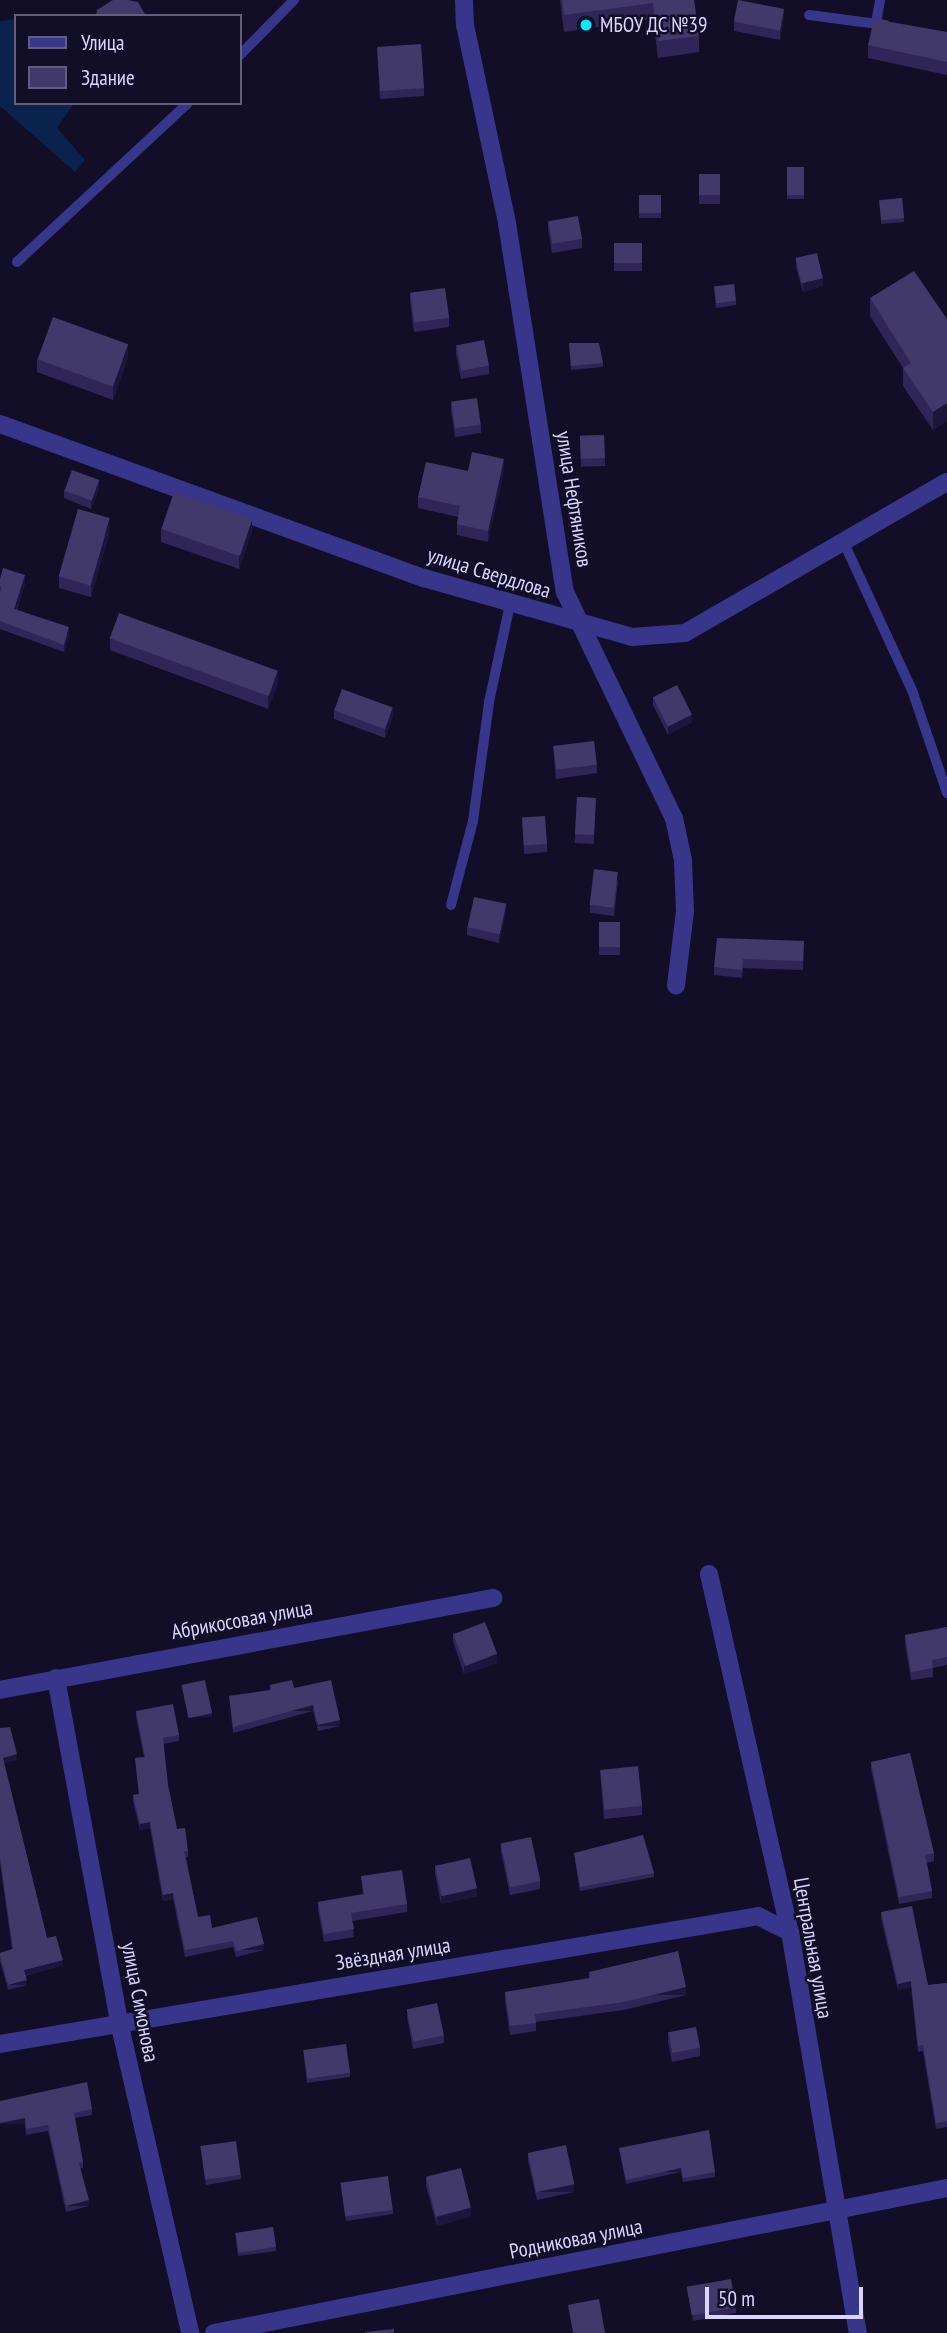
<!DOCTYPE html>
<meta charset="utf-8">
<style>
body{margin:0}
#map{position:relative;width:947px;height:2333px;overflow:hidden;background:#120e28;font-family:"PT Sans Narrow",sans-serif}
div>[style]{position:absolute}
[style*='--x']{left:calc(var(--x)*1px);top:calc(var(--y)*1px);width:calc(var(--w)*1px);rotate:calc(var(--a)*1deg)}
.water>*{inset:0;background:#09234c}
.lane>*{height:10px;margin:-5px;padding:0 5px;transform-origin:5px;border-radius:5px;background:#37368a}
.street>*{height:18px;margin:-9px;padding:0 9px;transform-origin:9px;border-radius:9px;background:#37368a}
.wall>*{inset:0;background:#2f2657;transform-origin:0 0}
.shaded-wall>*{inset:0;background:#1c153c;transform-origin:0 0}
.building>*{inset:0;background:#413969;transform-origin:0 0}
.dots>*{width:19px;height:19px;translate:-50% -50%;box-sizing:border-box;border:4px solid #120e28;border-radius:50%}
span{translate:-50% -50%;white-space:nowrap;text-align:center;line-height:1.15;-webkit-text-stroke:5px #120e28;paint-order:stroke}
.poi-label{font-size:21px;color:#d9d5ff}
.left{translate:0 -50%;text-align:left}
.street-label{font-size:21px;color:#d9d5ff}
.legend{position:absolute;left:14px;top:14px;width:228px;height:91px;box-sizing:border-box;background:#120e28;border:2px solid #625e7e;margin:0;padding:9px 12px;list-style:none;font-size:21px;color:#d9d5ff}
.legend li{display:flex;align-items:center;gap:14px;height:35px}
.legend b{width:35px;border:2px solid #625e7e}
.scale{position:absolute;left:705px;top:2287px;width:158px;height:32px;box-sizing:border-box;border:4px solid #d9d5ff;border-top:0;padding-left:9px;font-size:21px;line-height:24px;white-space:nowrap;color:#d9d5ff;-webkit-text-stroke:5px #120e28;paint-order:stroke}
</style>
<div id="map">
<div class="water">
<div style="clip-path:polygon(16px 19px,16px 103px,74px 103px,57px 128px,85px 160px,75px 172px,0 106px,0 21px)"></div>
</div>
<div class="lane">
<div style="--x:809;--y:15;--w:77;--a:7.5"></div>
<div style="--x:876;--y:23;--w:23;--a:-80"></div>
<div style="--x:240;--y:55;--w:77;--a:-45.5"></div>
<div style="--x:17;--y:262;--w:233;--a:-42.9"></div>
<div style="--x:844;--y:543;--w:162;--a:65.2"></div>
<div style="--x:912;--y:690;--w:109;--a:71.2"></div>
<div style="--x:451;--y:905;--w:87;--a:-75.3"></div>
<div style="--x:473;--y:821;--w:120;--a:-82.3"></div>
<div style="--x:489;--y:702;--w:100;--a:-77.9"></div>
</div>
<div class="street">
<div style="--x:464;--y:0;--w:25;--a:88"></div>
<div style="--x:465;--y:25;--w:202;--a:78"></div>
<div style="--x:507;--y:223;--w:374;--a:81.1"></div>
<div style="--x:565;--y:592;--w:251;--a:64.3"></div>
<div style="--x:674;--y:818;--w:43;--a:77.9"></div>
<div style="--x:683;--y:860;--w:51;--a:87.8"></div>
<div style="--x:685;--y:911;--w:75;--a:96.9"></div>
<div style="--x:0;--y:424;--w:451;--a:20"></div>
<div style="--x:424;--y:578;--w:216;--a:15.8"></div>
<div style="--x:632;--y:637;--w:53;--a:-4.3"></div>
<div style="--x:685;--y:633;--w:302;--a:-30"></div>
<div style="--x:709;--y:1574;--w:367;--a:77.3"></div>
<div style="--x:790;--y:1932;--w:407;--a:80.4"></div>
<div style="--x:56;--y:1678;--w:350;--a:79.6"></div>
<div style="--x:119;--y:2022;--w:319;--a:77.1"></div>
<div style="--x:0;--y:1690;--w:502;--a:-10.57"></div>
<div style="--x:0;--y:2044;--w:769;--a:-9.58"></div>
<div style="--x:758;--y:1916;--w:36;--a:27"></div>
<div style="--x:214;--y:2333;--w:747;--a:-11.19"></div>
</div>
<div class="wall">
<div style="clip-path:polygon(560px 0,694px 0,699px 36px,699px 52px,658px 58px,653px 19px,564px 32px)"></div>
<div style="clip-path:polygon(784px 17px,780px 40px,734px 31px,734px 22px)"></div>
<div style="clip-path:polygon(947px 32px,947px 75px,868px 58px,868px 45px)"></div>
<div style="clip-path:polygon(377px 48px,424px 88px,424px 96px,380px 99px)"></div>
<div style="left:787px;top:167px;width:17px;height:32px"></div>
<div style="left:699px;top:174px;width:21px;height:30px"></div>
<div style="left:639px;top:195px;width:22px;height:23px"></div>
<div style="left:902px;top:198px;width:24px;height:23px;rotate:85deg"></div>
<div style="clip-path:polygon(548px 221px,582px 239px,582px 248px,552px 253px,548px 229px)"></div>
<div style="left:614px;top:243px;width:28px;height:28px"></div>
<div style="clip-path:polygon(796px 259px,823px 286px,803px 292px,796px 267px)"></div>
<div style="clip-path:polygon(714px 287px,736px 301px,736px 305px,716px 308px)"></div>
<div style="clip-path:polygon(410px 293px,449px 318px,449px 327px,414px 332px,410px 302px)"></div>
<div style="clip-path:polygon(870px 298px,947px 319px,947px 421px,933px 430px,903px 386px,903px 368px,870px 316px)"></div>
<div style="clip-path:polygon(569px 343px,603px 363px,603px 367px,571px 370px)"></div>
<div style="clip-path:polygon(456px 345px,489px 366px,489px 374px,461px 379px,456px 354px)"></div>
<div style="clip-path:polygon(128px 358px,113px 400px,37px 372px,37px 359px)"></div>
<div style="clip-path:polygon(451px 402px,481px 425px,481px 433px,455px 437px,451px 411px)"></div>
<div style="left:604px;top:435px;width:31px;height:24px;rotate:88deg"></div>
<div style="clip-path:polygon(504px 470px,488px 542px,457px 535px,457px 524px,458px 517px,418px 508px,418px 497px,468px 471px)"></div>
<div style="clip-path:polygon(99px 489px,91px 509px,64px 498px,64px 490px)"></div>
<div style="clip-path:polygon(161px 529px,252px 531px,239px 569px,161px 542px)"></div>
<div style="clip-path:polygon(110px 531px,91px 597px,59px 588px,59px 576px)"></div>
<div style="clip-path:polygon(0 579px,25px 583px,17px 609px,69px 635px,64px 652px,0 629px)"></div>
<div style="clip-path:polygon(110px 638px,278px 684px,268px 709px,110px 650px)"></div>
<div style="clip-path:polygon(653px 697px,692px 722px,668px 735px,653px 705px)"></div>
<div style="clip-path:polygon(334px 711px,393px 716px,385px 738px,334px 719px)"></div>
<div style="clip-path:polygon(553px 746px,597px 765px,597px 773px,556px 779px)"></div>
<div style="left:577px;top:797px;width:19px;height:46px;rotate:3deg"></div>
<div style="clip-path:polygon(522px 817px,547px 844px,547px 852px,524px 854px)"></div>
<div style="clip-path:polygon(618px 880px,614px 916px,590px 913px,590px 905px)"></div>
<div style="clip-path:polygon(506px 913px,499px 943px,467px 935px,467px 927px)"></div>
<div style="left:599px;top:922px;width:21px;height:33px"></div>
<div style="clip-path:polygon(804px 941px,803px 970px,743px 968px,742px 978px,714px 975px,714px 967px)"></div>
<div style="clip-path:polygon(947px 1627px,947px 1665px,933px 1668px,933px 1677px,911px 1680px,905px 1644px,905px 1635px)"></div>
<div style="clip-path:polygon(453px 1633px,497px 1663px,464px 1674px,453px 1641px)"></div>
<div style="clip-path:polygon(270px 1685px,294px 1688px,340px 1726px,318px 1731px,313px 1711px,233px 1733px,229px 1696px,270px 1690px)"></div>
<div style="clip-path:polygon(136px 1711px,179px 1735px,179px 1741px,163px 1744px,168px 1785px,177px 1829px,188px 1851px,188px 1857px,186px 1857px,198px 1917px,212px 1928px,264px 1950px,236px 1957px,233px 1947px,185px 1957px,173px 1899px,163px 1901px,150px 1828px,140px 1830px,133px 1801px,133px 1795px,139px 1794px,135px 1758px,144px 1757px,136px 1717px)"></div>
<div style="clip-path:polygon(0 1728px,17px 1760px,4px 1763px,47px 1938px,63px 1965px,25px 1976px,27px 1985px,8px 1990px,0 1961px,0 1953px,12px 1949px,0 1863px)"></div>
<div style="clip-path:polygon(871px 1762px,934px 1853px,934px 1861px,927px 1863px,932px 1891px,932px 1898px,899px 1904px,871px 1769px)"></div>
<div style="clip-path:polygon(600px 1770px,642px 1806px,642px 1815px,604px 1819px)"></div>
<div style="clip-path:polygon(501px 1844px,540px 1881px,540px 1889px,510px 1895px,501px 1852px)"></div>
<div style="clip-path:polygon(574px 1853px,654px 1873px,654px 1877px,580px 1891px)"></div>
<div style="clip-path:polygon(435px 1865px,477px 1896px,441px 1904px,435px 1874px)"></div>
<div style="clip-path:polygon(361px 1876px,407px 1904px,407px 1912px,352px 1921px,354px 1937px,324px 1942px,318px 1910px,318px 1902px,363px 1894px)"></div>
<div style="clip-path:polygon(881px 1912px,928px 1985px,947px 1983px,947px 2127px,936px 2129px,923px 2051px,918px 2052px,911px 1987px,898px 1990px,881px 1918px)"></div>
<div style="clip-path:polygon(589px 1972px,686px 1995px,624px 2010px,536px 2022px,536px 2031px,510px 2035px,505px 2001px,505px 1992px,589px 1978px)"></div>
<div style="clip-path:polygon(407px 2009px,444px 2035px,444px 2043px,413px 2049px,407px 2017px)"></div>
<div style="clip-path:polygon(668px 2032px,700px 2048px,700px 2056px,672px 2062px,668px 2041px)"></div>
<div style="clip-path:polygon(303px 2050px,350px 2073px,350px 2077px,307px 2083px)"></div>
<div style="clip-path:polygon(0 2101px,92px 2109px,92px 2115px,75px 2118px,83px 2162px,83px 2168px,80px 2168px,89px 2206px,66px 2212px,48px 2131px,26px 2135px,25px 2124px)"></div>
<div style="clip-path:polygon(201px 2147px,241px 2175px,241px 2179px,206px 2185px)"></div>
<div style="clip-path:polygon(619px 2148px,715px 2172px,715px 2177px,683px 2182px,681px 2172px,626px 2184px)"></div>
<div style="clip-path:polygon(528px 2153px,574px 2192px,537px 2200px,528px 2161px)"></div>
<div style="clip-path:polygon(426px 2177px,471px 2216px,437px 2226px,426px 2186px)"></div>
<div style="clip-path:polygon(341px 2183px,393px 2210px,393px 2214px,346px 2221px)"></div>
<div style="clip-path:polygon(235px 2233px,276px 2247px,276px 2251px,238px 2256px)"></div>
<div style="clip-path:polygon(687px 2287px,736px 2308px,736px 2313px,693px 2321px)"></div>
</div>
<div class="shaded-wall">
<div style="clip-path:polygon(784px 9px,784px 17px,780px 40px,780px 31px)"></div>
<div style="clip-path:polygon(823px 278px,823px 286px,803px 292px,803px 283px)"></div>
<div style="clip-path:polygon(128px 345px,128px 358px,113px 400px,113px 387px)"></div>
<div style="clip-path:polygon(947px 403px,947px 421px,933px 430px,933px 412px)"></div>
<div style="clip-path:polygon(504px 459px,504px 470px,488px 542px,488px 531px)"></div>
<div style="clip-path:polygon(99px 480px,99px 489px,91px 509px,91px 501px)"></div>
<div style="clip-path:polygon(110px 518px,110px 531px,91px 597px,91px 585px)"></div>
<div style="clip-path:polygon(252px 519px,252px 531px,239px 569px,239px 556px)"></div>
<div style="clip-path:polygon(25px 575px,25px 583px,14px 616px,14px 609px)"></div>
<div style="clip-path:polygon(69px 627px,69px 635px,64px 652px,64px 645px)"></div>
<div style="clip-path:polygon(278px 671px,278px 684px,268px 709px,268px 696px)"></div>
<div style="clip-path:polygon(393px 708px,393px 716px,385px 738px,385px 730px)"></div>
<div style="clip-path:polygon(692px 714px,692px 722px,668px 735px,668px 726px)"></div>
<div style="clip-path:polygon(506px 904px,506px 913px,499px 943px,499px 934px)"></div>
<div style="clip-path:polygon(497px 1654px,497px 1663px,464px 1674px,464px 1666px)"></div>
<div style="left:313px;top:1705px;width:6px;height:83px;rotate:90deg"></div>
<div style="left:212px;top:1713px;width:4px;height:25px;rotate:90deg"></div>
<div style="left:340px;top:1720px;width:6px;height:23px;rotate:90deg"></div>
<div style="clip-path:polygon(17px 1754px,17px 1760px,3px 1763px,3px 1758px)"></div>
<div style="clip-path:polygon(150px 1822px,150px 1828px,140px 1830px,140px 1824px)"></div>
<div style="clip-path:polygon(477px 1888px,477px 1896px,441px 1904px,441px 1895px)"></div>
<div style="clip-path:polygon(173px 1893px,173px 1899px,163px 1901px,163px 1895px)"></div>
<div style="left:264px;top:1944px;width:6px;height:29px;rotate:90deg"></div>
<div style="clip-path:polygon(63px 1960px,63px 1965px,24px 1976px,24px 1970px)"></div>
<div style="left:27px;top:1980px;width:5px;height:20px;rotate:90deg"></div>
<div style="clip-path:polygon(911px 1981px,911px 1987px,898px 1990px,898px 1984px)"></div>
<div style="left:686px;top:1987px;width:8px;height:64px;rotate:90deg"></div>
<div style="left:25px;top:2118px;width:6px;height:25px;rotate:90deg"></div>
<div style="left:681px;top:2168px;width:4px;height:56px;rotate:90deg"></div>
<div style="left:574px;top:2184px;width:8px;height:38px;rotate:90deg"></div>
<div style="left:89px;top:2200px;width:6px;height:24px;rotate:90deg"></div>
<div style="clip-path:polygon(471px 2208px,471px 2216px,437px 2226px,437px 2217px)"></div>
</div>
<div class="building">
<div style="clip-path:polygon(113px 0,128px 0,138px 2px,146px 16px,96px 16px,97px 10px)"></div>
<div style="clip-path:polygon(562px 0,694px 0,699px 36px,658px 41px,653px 3px,564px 15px)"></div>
<div style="left:738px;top:0;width:47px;height:22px;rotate:11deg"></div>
<div style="clip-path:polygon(874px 19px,947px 32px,947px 62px,868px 45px)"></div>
<div style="left:421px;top:44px;width:44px;height:44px;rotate:86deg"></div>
<div style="left:787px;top:167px;width:17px;height:28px"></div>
<div style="left:699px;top:174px;width:21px;height:21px"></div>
<div style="left:639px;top:195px;width:22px;height:18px"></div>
<div style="left:902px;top:198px;width:20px;height:23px;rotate:84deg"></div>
<div style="left:578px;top:216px;width:23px;height:30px;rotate:80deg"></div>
<div style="left:614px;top:243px;width:28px;height:20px"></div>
<div style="left:817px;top:253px;width:26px;height:22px;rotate:77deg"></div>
<div style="clip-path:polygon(914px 271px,947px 319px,947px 403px,933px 412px,903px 368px,911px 363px,870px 298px)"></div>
<div style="left:734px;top:284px;width:17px;height:20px;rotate:83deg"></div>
<div style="left:445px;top:288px;width:30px;height:35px;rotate:82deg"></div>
<div style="left:53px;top:317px;width:80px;height:45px;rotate:20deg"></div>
<div style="left:484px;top:340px;width:26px;height:28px;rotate:79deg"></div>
<div style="clip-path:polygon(569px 343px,599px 343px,603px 363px,571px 366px)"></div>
<div style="left:477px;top:398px;width:27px;height:26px;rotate:82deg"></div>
<div style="left:604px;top:435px;width:23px;height:24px;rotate:88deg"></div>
<div style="clip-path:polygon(472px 452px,504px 459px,488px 531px,457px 524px,460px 506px,418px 497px,426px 462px,468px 471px)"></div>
<div style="left:72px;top:470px;width:29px;height:22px;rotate:20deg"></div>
<div style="left:174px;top:492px;width:83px;height:39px;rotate:19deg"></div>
<div style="left:78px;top:509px;width:33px;height:70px;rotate:16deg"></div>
<div style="clip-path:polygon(3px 568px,25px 575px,14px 609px,69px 627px,64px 645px,0 621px,0 592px,2px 587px,0 586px,0 579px)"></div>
<div style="left:119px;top:613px;width:169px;height:27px;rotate:20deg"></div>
<div style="left:677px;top:685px;width:33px;height:27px;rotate:63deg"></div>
<div style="left:342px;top:689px;width:54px;height:23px;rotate:20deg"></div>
<div style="left:594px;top:741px;width:24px;height:41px;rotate:83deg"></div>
<div style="left:577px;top:797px;width:19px;height:37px;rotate:3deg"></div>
<div style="left:545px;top:816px;width:28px;height:23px;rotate:86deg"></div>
<div style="left:594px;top:869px;width:24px;height:36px;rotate:7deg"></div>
<div style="left:474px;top:897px;width:33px;height:31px;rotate:12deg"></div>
<div style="left:599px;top:922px;width:21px;height:25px"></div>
<div style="clip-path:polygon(717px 938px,804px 941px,803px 961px,743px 959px,742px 970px,714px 967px)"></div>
<div style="left:485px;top:1622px;width:34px;height:34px;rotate:69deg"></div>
<div style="clip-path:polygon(947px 1627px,947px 1657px,932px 1660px,933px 1668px,911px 1672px,905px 1635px)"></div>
<div style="left:205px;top:1680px;width:34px;height:24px;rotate:78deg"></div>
<div style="clip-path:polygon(292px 1680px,294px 1688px,331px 1680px,340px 1720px,318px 1725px,313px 1705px,233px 1727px,229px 1696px,271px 1690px,270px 1685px)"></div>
<div style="clip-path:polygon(173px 1704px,179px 1735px,163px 1738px,168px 1785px,177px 1829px,185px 1828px,188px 1851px,184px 1851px,198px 1917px,210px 1915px,212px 1928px,257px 1917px,264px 1944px,236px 1951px,233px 1941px,185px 1950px,173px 1893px,163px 1895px,150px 1822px,140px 1824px,133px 1795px,139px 1794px,135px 1758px,145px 1757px,136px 1711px)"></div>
<div style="clip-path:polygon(10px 1727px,17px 1754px,3px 1758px,47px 1938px,56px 1936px,63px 1960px,24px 1970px,27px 1980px,8px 1985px,0 1955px,0 1953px,13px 1949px,0 1858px,0 1728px)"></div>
<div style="clip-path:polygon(910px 1753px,934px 1853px,925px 1855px,932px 1891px,899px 1897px,871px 1762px)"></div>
<div style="left:638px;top:1766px;width:40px;height:38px;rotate:84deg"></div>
<div style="clip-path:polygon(643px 1835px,654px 1873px,580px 1887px,574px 1853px)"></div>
<div style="left:531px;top:1837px;width:45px;height:31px;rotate:78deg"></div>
<div style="left:470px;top:1858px;width:31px;height:36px;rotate:77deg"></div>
<div style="clip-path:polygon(402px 1870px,407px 1904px,351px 1913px,354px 1929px,324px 1934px,318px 1902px,364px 1894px,361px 1876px)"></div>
<div style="clip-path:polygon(912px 1906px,928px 1985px,947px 1983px,947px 2121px,936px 2123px,923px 2045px,918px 2046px,911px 1981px,898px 1984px,881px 1912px)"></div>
<div style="clip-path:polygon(678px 1951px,686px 1987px,624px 2002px,535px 2014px,536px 2023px,510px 2026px,505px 1992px,590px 1978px,589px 1972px)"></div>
<div style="left:437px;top:2003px;width:33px;height:31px;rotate:78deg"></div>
<div style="left:696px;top:2027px;width:21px;height:28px;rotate:79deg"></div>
<div style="left:346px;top:2044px;width:29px;height:43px;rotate:82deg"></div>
<div style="clip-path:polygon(87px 2082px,92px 2109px,74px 2113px,83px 2162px,79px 2163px,89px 2200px,66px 2206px,48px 2125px,26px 2129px,25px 2118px,0 2123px,0 2101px)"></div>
<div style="clip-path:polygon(709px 2130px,715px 2172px,683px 2178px,681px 2168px,626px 2180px,619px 2148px)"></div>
<div style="left:236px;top:2141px;width:34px;height:36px;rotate:82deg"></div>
<div style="left:566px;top:2145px;width:40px;height:39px;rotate:78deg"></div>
<div style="left:461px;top:2168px;width:41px;height:36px;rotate:76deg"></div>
<div style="left:388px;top:2176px;width:34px;height:48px;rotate:82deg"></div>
<div style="left:273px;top:2227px;width:20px;height:38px;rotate:81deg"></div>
<div style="left:731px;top:2279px;width:29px;height:45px;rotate:80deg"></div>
<div style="clip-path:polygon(599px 2299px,605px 2333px,573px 2333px,568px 2305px)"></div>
<div style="clip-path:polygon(394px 2329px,394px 2333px,365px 2333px,365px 2332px)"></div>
</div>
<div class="dots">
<div style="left:586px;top:25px;background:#01ecff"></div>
</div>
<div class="poi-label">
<span class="left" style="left:600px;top:25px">МБОУ ДС №39</span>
</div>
<div class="street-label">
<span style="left:574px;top:499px;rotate:81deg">улица Нефтяников</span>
<span style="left:489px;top:573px;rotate:17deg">улица Свердлова</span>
<span style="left:242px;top:1620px;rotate:-10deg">Абрикосовая улица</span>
<span style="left:813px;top:1948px;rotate:80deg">Центральная улица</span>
<span style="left:393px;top:1954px;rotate:-9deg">Звёздная улица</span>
<span style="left:140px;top:2002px;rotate:79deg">улица Симонова</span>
<span style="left:576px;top:2239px;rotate:-11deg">Родниковая улица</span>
</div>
<ul class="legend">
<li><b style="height:9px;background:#37368a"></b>Улица</li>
<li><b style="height:19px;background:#413969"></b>Здание</li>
</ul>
<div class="scale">50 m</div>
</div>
